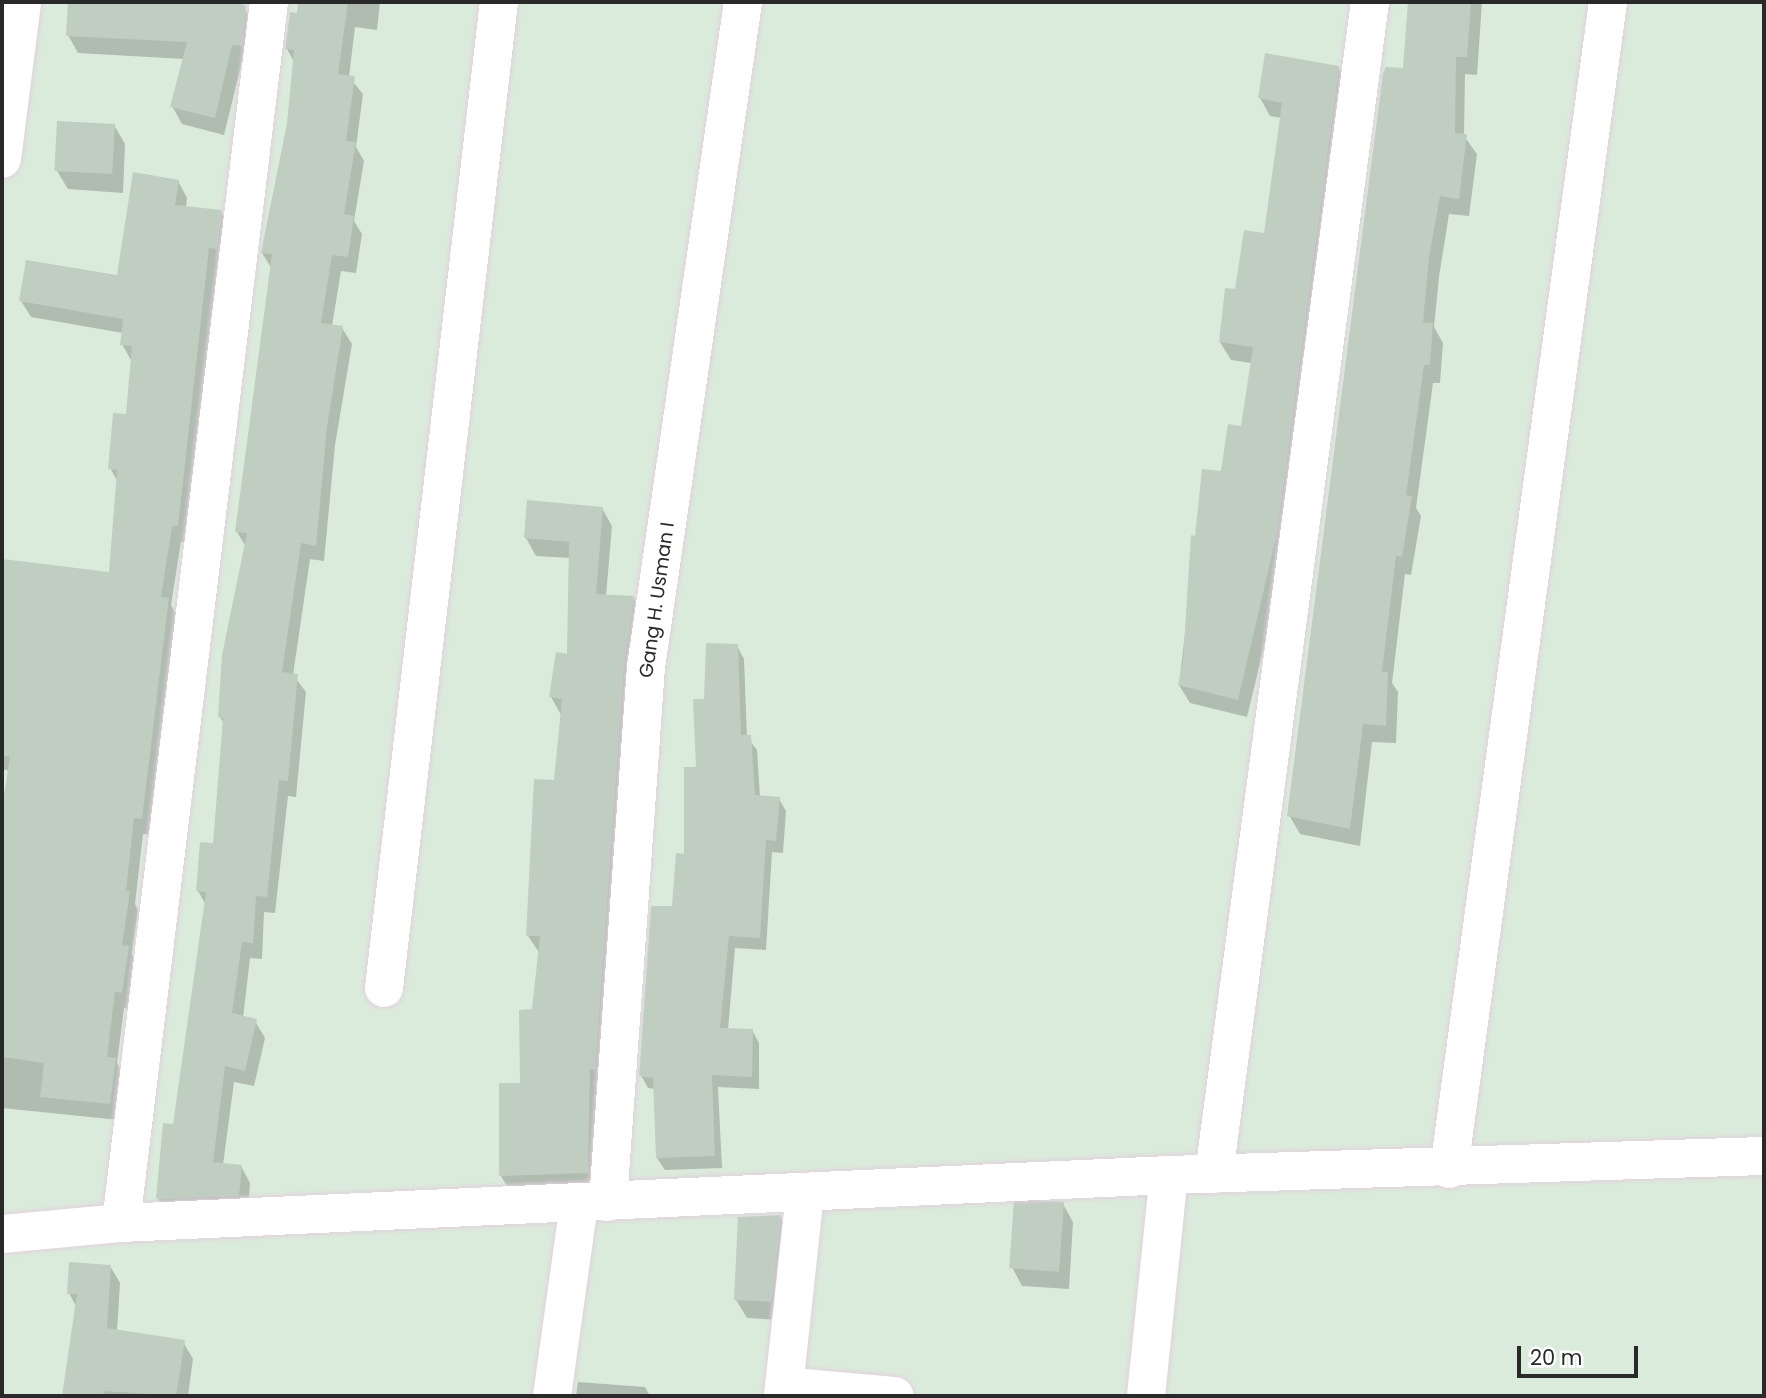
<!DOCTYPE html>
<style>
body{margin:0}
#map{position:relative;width:1766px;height:1398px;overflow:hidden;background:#dbebdb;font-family:Poppins,sans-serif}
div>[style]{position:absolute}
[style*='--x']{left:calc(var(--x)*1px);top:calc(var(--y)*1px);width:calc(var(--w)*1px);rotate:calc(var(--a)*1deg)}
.shadow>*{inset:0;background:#0003}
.building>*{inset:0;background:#c0cdc1;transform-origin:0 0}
.roads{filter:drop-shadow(0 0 2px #e1d0dd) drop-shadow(0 0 2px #e1d0dd)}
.minor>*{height:38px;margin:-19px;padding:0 19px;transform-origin:19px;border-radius:19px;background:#fff}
span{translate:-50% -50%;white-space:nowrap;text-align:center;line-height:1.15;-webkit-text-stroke:5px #fff;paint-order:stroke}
.street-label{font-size:19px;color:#292929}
.frame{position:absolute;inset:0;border:4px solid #292929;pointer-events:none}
.scale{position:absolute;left:1517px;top:1346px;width:121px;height:32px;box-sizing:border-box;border:4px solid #292929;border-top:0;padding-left:9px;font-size:21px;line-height:24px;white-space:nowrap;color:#292929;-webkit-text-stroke:5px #fff;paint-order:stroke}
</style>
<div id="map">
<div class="shadow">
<div style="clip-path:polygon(70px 2px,239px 2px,256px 25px,251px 63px,242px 62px,224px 135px,182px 124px,172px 106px,184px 59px,78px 53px,68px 35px)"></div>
<div style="clip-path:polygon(300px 2px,380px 2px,377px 30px,355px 27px,349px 77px,363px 94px,356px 147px,364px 161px,354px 221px,362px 234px,356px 273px,341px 271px,332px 326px,342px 328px,352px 344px,335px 445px,324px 561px,310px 559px,293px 675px,306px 692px,296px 797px,288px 796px,275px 913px,264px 912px,262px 959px,250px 958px,243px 1018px,255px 1021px,265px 1038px,254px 1086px,234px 1082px,223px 1165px,241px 1166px,250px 1183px,248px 1212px,168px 1216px,158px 1199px,165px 1125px,174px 1126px,206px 905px,198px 891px,215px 845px,224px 724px,220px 717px,246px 547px,237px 532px,272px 269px,262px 253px,289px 123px,294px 62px,287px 49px)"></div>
<div style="clip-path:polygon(1409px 2px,1482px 2px,1477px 75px,1465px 74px,1464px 136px,1477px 154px,1469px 216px,1449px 214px,1439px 277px,1434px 327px,1443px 343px,1440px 383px,1433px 383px,1416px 508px,1421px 516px,1411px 575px,1405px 574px,1392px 683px,1398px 692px,1396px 743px,1372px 742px,1360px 846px,1300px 834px,1289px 815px,1384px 74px,1405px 69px)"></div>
<div style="clip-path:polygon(1338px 67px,1349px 86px,1287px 552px,1247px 717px,1190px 703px,1179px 685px,1196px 538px,1243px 428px,1252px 363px,1231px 360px,1220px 342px,1236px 291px,1265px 235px,1282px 118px,1270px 116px,1260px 98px)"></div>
<div style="clip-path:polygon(114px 125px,125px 144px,123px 193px,68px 189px,57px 171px)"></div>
<div style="clip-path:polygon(178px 181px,187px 198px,186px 208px,221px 211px,230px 228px,226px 265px,218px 264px,187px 542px,181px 542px,171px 605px,177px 616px,151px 835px,143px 834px,135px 904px,138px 910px,132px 954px,138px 964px,131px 1009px,124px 1008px,117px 1063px,124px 1077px,119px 1120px,2px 1108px,2px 819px,9px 771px,2px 769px,2px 561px,111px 574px,118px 482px,110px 468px,127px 416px,132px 362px,122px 344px,123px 333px,31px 317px,21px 301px,118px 277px)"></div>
<div style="clip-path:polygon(602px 508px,612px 526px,606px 596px,633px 597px,643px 614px,597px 1190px,511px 1193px,501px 1176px,522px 1085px,540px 954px,528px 936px,555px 782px,561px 715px,551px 697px,568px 656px,571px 558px,536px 556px,526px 538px)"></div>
<div style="clip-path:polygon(737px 646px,744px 659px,747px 737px,757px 750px,760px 797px,779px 799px,786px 811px,783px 853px,772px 852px,766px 950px,735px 948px,728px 1030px,752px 1030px,759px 1043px,759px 1089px,718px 1087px,722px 1168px,665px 1170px,657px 1158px,655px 1089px,648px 1088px,641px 1075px,686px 856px,706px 700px)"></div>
<div style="clip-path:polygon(1063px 1204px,1073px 1222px,1069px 1289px,1022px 1286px,1012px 1267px)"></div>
<div style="clip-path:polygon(780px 1216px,790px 1235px,781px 1320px,747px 1318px,736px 1300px)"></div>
<div style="clip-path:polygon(110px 1266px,120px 1283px,117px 1331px,183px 1342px,193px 1359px,188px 1396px,64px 1396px,77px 1308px,69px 1293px)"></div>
<div style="clip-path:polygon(578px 1382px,645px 1387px,650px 1396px,576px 1396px)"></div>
</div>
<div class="building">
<div style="clip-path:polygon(68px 2px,239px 2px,246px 6px,242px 46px,232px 45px,215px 118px,170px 107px,187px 42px,66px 36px)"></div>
<div style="clip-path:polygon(298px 2px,348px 2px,338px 74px,355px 76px,346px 141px,356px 142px,344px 214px,354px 216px,348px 257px,332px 255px,321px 323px,343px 326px,327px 427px,316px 546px,301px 543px,282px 672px,298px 674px,288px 781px,279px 780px,267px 897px,256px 896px,253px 943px,242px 942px,232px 1013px,257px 1019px,245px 1071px,225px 1066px,213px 1162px,242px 1165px,239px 1196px,156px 1199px,163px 1123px,173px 1124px,206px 892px,196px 891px,200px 842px,213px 843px,223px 718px,218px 717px,222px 655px,247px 533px,235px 532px,272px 254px,261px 253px,287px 123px,294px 50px,285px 49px,290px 12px,297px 13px)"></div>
<div style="clip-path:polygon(1408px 2px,1471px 2px,1467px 57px,1456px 57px,1455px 133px,1467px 134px,1459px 199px,1440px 196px,1429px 258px,1423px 322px,1433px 323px,1430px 365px,1424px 365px,1406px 495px,1412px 496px,1402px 557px,1396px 556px,1382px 672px,1388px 672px,1386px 726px,1363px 724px,1350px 829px,1287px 816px,1383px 73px,1386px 67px,1403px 68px)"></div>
<div style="clip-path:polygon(1265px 53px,1339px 66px,1277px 533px,1238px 700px,1178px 685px,1183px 661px,1191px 535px,1195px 536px,1202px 469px,1221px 471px,1228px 424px,1241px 426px,1253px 347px,1219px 342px,1225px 288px,1235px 289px,1244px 230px,1264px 233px,1282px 103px,1258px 98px)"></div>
<div style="left:57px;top:121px;width:58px;height:50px;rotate:3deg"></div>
<div style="clip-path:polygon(133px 172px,179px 180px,175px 205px,222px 210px,217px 249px,209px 248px,178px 526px,172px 526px,161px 597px,169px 598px,142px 819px,134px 818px,126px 891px,130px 891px,122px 945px,129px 946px,122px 993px,115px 992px,107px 1057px,116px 1058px,110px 1104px,40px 1097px,44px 1063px,2px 1057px,2px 808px,10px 757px,2px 755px,2px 559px,109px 572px,117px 470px,108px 469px,113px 413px,126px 414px,132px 346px,120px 345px,123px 319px,19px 301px,26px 260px,117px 275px)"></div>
<div style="clip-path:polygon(527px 500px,603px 507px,596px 594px,634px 596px,624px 665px,595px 1070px,590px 1069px,588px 1173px,499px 1176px,499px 1083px,520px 1083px,519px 1010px,532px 1009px,540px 936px,526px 936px,534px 779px,554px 780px,562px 699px,549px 697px,556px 652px,567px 654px,569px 542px,524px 538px)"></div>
<div style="clip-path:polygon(706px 643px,738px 644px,741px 735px,751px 735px,755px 795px,780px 797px,776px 841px,766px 840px,760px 938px,729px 936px,720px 1028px,753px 1029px,752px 1077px,712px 1075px,715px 1156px,656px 1158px,653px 1078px,639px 1076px,651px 906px,672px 906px,676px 853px,684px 854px,684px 767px,696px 767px,693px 699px,704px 699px)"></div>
<div style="left:1064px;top:1202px;width:70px;height:50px;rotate:94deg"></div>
<div style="clip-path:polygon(781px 1215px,771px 1302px,734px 1300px,738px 1217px)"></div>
<div style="clip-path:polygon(69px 1262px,111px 1265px,107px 1328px,185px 1340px,176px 1396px,104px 1391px,103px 1396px,62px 1396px,77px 1294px,67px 1294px)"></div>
</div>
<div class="roads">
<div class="minor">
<div style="--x:2;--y:159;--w:158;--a:-82.7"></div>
<div style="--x:384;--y:988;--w:993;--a:-83.35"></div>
<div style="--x:1449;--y:1169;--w:1178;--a:-82.24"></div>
<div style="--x:1214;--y:1174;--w:1182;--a:-82.42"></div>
<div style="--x:608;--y:1202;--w:536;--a:-85.94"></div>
<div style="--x:646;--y:667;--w:672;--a:-81.7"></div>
<div style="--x:121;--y:1223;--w:1230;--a:-83.09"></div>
<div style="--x:2;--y:1234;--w:120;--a:-5.3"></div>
<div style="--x:121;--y:1223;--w:1049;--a:-2.62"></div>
<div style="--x:1169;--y:1175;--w:595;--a:-1.83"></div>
<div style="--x:784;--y:1386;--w:111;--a:5.1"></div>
<div style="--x:552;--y:1396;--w:195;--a:-82"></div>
<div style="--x:783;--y:1396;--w:205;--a:-83.8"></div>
<div style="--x:1146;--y:1396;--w:222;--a:-84.1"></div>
</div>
</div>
<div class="street-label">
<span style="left:657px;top:600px;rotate:-82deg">Gang H. Usman I</span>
</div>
<div class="frame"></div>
<div class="scale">20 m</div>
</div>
